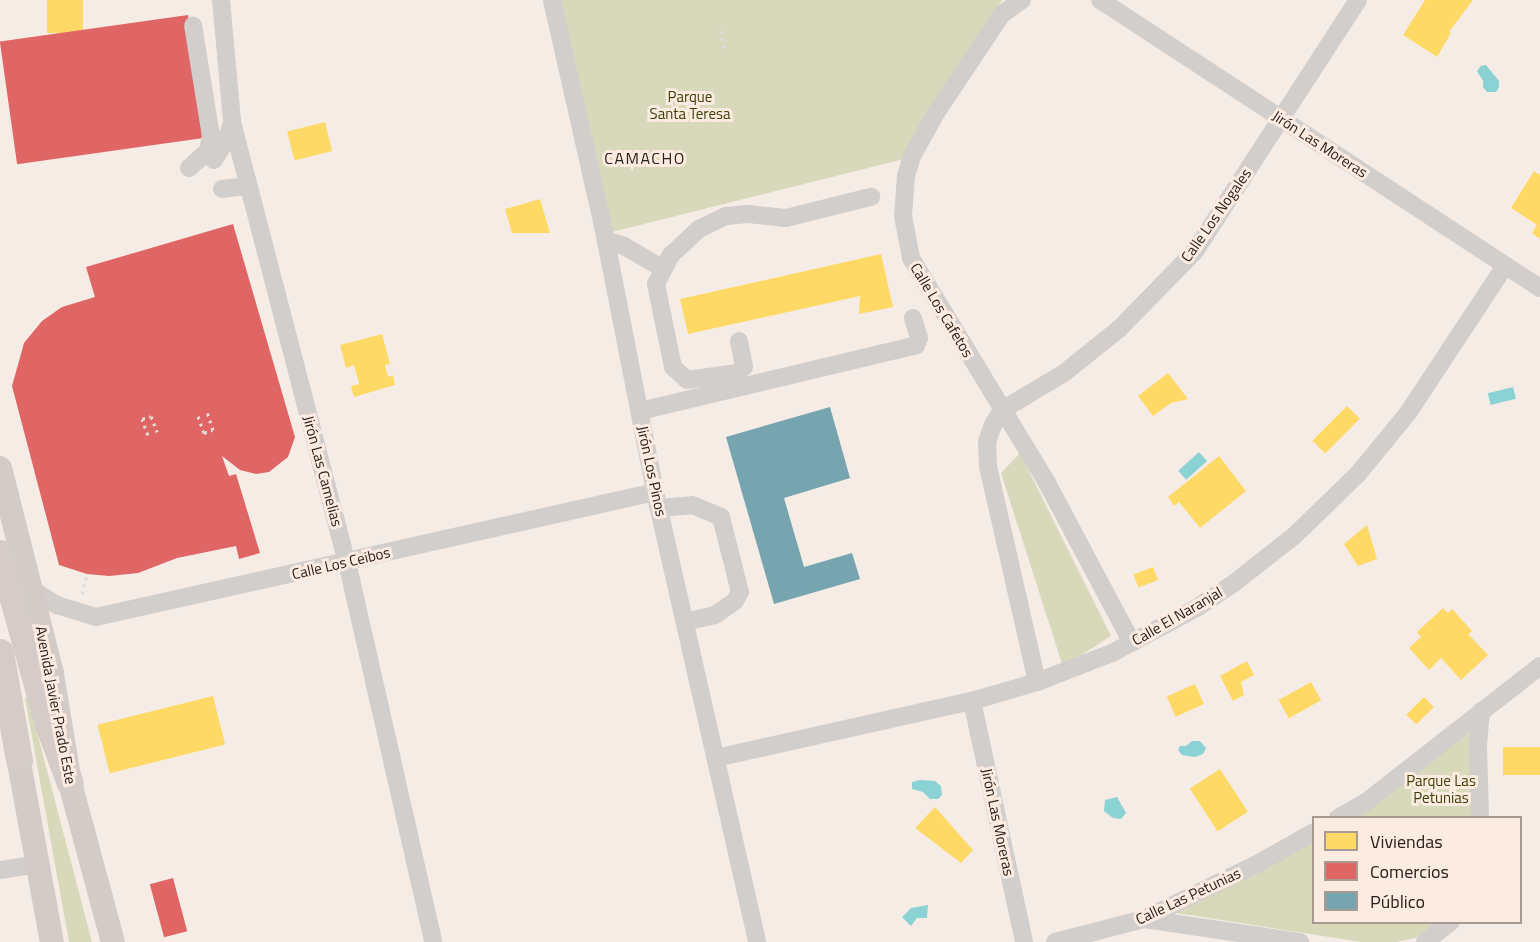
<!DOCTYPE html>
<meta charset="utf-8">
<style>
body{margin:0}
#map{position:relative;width:1540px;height:942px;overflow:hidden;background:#f6ece6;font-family:"Titillium Web",sans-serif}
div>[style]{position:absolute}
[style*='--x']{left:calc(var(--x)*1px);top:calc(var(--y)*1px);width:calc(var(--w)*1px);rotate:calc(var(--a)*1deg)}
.green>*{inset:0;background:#d8d9ba}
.water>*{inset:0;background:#8ad2d3;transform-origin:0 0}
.homes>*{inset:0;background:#ffd966;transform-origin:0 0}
.shops>*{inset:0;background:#e06666;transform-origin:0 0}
.public>*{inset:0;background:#76a5af}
.path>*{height:3px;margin-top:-1.5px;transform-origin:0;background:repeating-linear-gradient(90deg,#dedbd9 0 3px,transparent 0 7.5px)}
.minor>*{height:18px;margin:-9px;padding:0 9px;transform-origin:9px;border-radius:9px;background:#d1cecc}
.major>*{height:24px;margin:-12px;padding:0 12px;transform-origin:12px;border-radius:12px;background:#d2cbc8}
.highway>*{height:27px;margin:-13.5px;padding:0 13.5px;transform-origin:13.5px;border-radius:13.5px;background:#d5cbc8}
span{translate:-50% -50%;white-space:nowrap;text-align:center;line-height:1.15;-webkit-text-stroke:6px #fcebe0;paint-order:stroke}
.park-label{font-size:15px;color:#3b4106}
.street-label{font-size:15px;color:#29211c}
.neighbourhood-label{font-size:16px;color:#29211c;letter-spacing:1.5px}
.legend{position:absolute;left:1312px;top:816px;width:210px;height:108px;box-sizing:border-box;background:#fcebe0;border:2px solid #a89a92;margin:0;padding:8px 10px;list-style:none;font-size:18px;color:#29211c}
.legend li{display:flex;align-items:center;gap:12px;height:30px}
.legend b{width:30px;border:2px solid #a89a92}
</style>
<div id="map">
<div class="green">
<div style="clip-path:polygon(559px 0,1002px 0,904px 159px,612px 232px)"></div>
<div style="clip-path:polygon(1020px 453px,1111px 636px,1063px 667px,1001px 473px)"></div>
<div style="clip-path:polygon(25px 698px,28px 698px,92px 942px,69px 942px)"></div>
<div style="clip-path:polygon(1470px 732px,1472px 817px,1353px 818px)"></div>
<div style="clip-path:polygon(1313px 841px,1314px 922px,1437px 923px,1419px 937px,1397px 942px,1361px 942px,1170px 912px)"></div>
</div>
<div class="water">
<div style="clip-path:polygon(1486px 65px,1499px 81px,1499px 87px,1496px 92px,1487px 92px,1483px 87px,1483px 81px,1477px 71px,1481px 66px)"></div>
<div style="left:1513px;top:387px;width:12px;height:26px;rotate:76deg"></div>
<div style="left:1199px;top:452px;width:12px;height:28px;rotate:48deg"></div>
<div style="clip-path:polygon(1192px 741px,1200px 741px,1206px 748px,1203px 754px,1195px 757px,1182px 755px,1178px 750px,1180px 746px,1186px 746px)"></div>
<div style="clip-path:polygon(920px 780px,935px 781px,941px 786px,942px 795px,938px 799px,930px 799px,923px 792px,912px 789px,912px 782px)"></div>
<div style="clip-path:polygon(1117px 797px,1126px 813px,1121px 819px,1113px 818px,1104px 811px,1105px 800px)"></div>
<div style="clip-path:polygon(928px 905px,927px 918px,917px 918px,911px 926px,902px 917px,911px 908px)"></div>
</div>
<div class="homes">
<div style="left:47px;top:0;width:36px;height:33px"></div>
<div style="clip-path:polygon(1425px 0,1473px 0,1449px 32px,1451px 33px,1437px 57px,1403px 35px)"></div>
<div style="left:325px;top:122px;width:30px;height:39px;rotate:76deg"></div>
<div style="clip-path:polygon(1534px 171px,1540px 175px,1540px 239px,1532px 233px,1537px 225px,1511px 208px)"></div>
<div style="clip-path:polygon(540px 199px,550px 233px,512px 233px,505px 209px)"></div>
<div style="clip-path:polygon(881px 254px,893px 307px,859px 314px,860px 296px,688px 334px,680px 299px)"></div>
<div style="clip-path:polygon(382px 334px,390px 364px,385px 365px,388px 377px,393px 375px,395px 385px,354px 397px,351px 386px,359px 384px,354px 365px,346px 368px,340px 345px)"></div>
<div style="clip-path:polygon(99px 355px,105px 361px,112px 358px,115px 366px,124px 364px,123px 416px,94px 424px,89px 416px,83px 416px,79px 411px,79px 405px,72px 396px,74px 392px,72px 384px,77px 377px,75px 375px,77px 369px,79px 371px,88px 359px,93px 363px)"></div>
<div style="clip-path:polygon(1168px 373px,1188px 399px,1171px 403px,1153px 416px,1138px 396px)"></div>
<div style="left:1347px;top:406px;width:18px;height:49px;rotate:45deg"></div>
<div style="clip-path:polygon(1219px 456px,1246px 491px,1200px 528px,1179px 502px,1174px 506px,1168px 497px)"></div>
<div style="clip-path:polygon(1367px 525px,1377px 559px,1358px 566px,1344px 544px)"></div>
<div style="left:1153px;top:567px;width:14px;height:21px;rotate:69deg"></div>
<div style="clip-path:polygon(1443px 608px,1448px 613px,1452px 609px,1472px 631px,1468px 634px,1488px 655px,1461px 680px,1441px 658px,1429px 670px,1409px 648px,1421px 637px,1417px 632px)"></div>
<div style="clip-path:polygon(1247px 661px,1254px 675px,1241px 682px,1244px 695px,1233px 701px,1220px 676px)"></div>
<div style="left:1311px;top:682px;width:21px;height:37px;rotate:61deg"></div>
<div style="left:1195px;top:684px;width:22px;height:31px;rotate:66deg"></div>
<div style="left:213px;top:696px;width:50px;height:119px;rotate:76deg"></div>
<div style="left:1424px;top:697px;width:14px;height:25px;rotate:45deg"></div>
<div style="left:1503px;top:747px;width:37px;height:28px"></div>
<div style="left:1220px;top:769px;width:51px;height:36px;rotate:57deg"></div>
<div style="clip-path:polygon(935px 807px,973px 850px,961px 863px,915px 828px)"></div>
</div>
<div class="shops">
<div style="left:188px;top:15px;width:124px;height:190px;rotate:82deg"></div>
<div style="clip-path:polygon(233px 224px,295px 437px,288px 457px,269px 472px,256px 474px,240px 470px,222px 456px,229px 476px,236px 474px,260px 553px,239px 559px,236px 546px,177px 558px,138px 573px,109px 576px,87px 574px,59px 565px,12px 386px,24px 343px,42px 321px,62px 307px,95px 297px,86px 267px)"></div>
<div style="left:173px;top:878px;width:55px;height:24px;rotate:75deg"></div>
</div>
<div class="public">
<div style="clip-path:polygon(830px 407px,850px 478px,784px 498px,804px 567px,852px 553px,860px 579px,774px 604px,726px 437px)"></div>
</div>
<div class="path">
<div style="--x:721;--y:30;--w:23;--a:80"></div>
<div style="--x:198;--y:416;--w:18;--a:71"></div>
<div style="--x:204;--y:433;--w:9;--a:-18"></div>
<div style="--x:213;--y:430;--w:19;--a:-108"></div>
<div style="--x:148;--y:435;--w:17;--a:-111"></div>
<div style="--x:142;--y:419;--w:9;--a:-18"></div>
<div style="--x:151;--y:416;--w:17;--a:69"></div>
<div style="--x:82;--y:594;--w:21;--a:-76"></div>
</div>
<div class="minor">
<div style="--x:221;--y:0;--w:122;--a:84.8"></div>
<div style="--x:232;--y:122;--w:455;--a:75.4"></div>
<div style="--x:347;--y:562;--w:390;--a:77.2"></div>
<div style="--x:552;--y:0;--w:232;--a:77.3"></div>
<div style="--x:603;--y:226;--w:271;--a:78.9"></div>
<div style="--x:655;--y:492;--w:461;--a:77.2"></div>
<div style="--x:1022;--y:0;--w:24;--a:145"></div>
<div style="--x:1002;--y:14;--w:119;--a:123.7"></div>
<div style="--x:936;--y:113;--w:49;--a:119.2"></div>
<div style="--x:912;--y:156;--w:21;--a:107"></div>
<div style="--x:906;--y:176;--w:40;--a:94.3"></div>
<div style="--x:903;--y:216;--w:43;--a:79.2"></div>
<div style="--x:911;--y:258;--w:263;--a:58.8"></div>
<div style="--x:1047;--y:483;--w:181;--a:62"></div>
<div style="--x:1100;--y:0;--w:526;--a:33.21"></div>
<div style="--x:214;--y:160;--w:22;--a:-58"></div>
<div style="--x:226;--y:141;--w:20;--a:-72"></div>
<div style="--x:189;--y:168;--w:25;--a:-42"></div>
<div style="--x:208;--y:151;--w:15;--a:-79"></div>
<div style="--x:211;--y:136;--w:112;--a:-99.2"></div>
<div style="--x:222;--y:189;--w:26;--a:-7"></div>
<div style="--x:606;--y:240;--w:19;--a:18"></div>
<div style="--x:624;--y:246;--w:44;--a:30.1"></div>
<div style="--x:739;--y:341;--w:26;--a:79"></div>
<div style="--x:744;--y:367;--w:9;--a:139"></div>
<div style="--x:737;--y:373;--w:50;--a:172"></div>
<div style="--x:687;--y:380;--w:19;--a:-137"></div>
<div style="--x:673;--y:367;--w:85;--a:-101.6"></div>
<div style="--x:656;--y:284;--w:33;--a:-63"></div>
<div style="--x:671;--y:255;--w:38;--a:-43"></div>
<div style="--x:699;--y:229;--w:30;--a:-26"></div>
<div style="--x:726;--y:216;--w:22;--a:-5"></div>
<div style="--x:748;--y:214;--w:38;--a:6"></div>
<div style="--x:786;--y:218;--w:88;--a:-13.9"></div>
<div style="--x:640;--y:411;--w:284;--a:-13.4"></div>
<div style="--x:916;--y:345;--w:8;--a:-67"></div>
<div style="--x:919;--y:338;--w:21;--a:-107"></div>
<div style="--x:660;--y:508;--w:32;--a:-5"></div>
<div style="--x:692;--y:505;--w:31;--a:22"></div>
<div style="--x:721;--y:517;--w:77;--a:75.8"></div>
<div style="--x:740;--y:592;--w:10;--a:119"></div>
<div style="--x:735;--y:601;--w:24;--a:145"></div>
<div style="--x:715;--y:615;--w:31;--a:167"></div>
<div style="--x:31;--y:589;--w:31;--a:32"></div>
<div style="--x:57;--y:605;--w:41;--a:17.1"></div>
<div style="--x:96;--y:617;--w:573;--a:-12.6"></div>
<div style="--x:1037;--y:682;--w:221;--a:-102.8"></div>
<div style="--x:988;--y:467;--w:25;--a:-92"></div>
<div style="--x:987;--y:442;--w:18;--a:-71"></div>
<div style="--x:993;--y:425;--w:17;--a:-59"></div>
<div style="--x:1002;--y:410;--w:72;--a:-30.8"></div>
<div style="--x:1064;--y:373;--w:70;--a:-38.7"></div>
<div style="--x:1119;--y:329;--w:109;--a:-45.7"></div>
<div style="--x:1195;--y:251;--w:299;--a:-57"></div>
<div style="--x:972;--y:701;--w:247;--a:77.8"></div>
<div style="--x:716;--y:758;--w:262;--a:-12.6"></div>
<div style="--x:972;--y:701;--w:68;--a:-16.3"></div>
<div style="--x:1037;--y:682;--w:80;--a:-21.1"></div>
<div style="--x:1112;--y:653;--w:98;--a:-28.1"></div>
<div style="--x:1198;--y:607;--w:43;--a:-33.7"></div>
<div style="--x:1234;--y:583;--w:76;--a:-38.1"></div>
<div style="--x:1294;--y:536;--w:89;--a:-44.1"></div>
<div style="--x:1358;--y:474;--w:79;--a:-50.7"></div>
<div style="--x:1408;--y:413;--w:176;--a:-56.6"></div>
<div style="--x:1338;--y:818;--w:32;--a:-30"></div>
<div style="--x:1366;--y:802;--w:221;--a:-38"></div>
<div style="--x:1480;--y:818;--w:73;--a:-91.6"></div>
<div style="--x:1478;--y:745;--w:34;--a:-85"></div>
<div style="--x:0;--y:870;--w:38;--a:-9"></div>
<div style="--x:1144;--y:919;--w:158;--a:8.4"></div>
<div style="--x:1055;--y:942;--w:92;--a:-14.5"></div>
<div style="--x:1144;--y:919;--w:126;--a:-26"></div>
<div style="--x:1257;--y:864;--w:65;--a:-29.3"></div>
<div style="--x:1425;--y:942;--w:33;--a:-38"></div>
</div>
<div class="major">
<div style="--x:0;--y:468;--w:212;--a:75.8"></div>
<div style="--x:52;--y:674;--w:110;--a:80.6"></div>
<div style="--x:70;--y:783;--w:165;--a:74.9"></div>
<div style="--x:15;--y:741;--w:204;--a:79.6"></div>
</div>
<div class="highway">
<div style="--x:0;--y:553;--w:178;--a:74.3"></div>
<div style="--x:48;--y:724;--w:63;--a:69.6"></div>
<div style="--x:0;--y:652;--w:110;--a:80"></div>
</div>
<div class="park-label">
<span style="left:690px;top:105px">Parque<br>Santa Teresa</span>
<span style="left:1441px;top:789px">Parque Las<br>Petunias</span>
</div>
<div class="street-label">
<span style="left:1320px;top:144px;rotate:33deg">Jirón Las Moreras</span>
<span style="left:1216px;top:215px;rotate:-55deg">Calle Los Nogales</span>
<span style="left:942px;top:310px;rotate:59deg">Calle Los Cafetos</span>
<span style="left:323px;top:471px;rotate:75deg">Jirón Las Camelias</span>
<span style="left:652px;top:471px;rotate:78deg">Jirón Los Pinos</span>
<span style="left:341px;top:563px;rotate:-13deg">Calle Los Ceibos</span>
<span style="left:1177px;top:616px;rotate:-30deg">Calle El Naranjal</span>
<span style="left:56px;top:705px;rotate:79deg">Avenida Javier Prado Este</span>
<span style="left:998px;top:822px;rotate:78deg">Jirón Las Moreras</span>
<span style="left:1188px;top:896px;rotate:-25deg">Calle Las Petunias</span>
</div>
<div class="neighbourhood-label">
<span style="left:645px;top:158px">CAMACHO</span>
</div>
<ul class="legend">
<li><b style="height:16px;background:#ffd966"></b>Viviendas</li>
<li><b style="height:16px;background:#e06666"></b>Comercios</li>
<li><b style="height:16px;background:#76a5af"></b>Público</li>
</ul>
</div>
